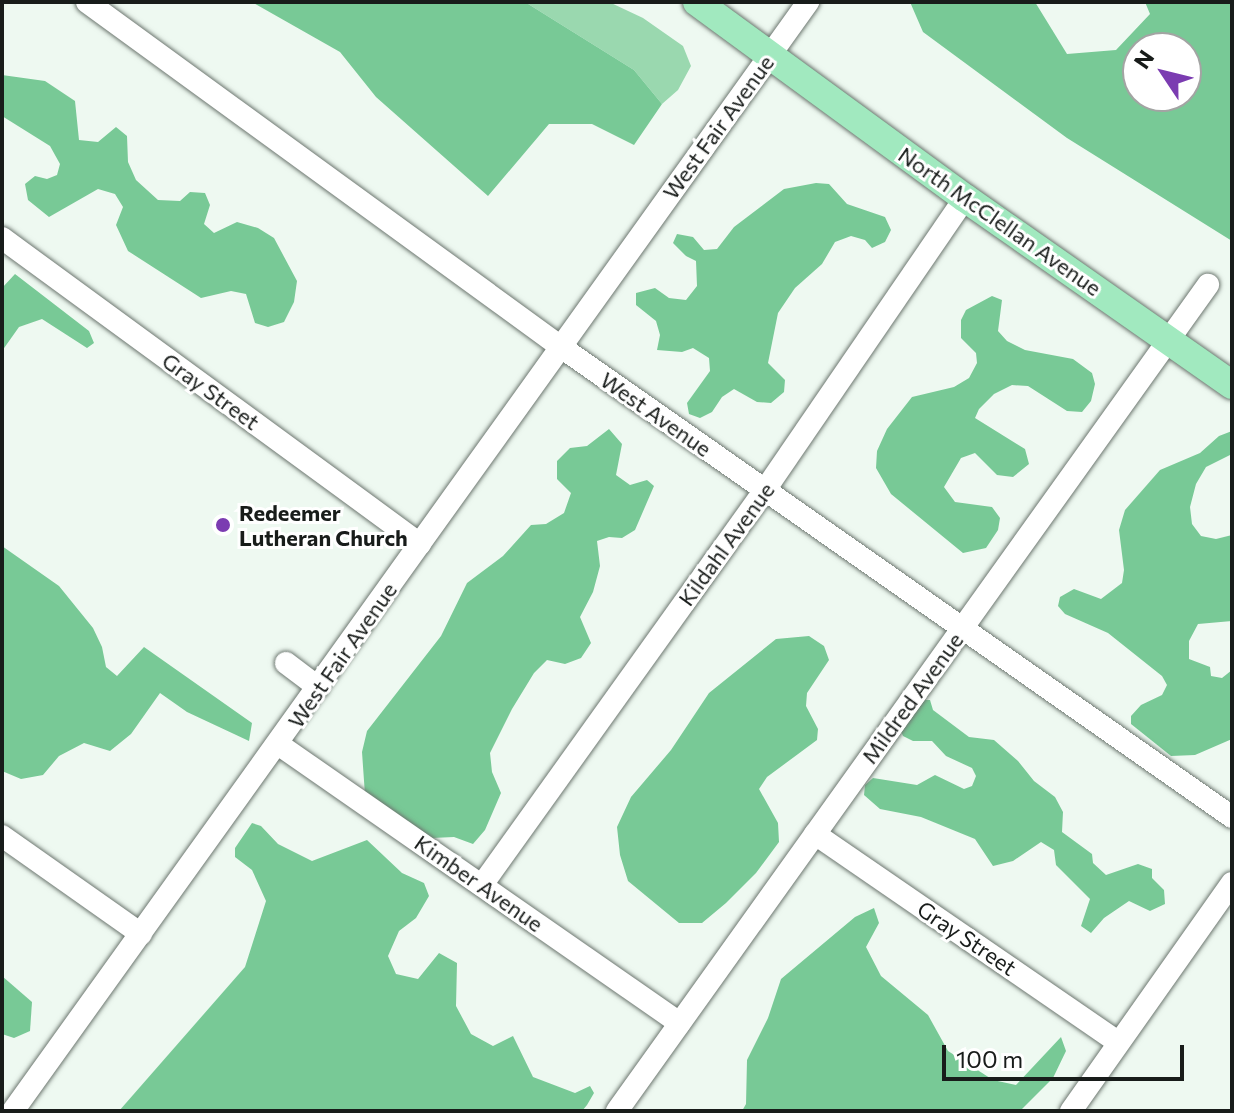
<!DOCTYPE html>
<style>
body{margin:0}
#map{position:relative;width:1234px;height:1113px;overflow:hidden;background:#eef9f1;font-family:Commissioner,sans-serif}
div>[style]{position:absolute}
[style*='--x']{left:calc(var(--x)*1px);top:calc(var(--y)*1px);width:calc(var(--w)*1px);rotate:calc(var(--a)*1deg)}
.green>*{inset:0;background:#9ad8af}
.forest>*{inset:0;background:#78c996}
.roads{filter:drop-shadow(0 0 2px #6d7770) drop-shadow(0 0 2px #6d7770)}
.minor>*{height:22px;margin:-11px;padding:0 11px;transform-origin:11px;border-radius:11px;background:#fff}
.major>*{height:28px;margin:-14px;padding:0 14px;transform-origin:14px;border-radius:14px;background:#a1e9bf}
.dots>*{width:22px;height:22px;translate:-50% -50%;box-sizing:border-box;border:4px solid #fff;border-radius:50%}
span{translate:-50% -50%;white-space:nowrap;text-align:center;line-height:1.15;-webkit-text-stroke:6px #fff;paint-order:stroke}
.street-label{font-size:22px;color:#181c1a}
.poi-label{font-size:22px;color:#181c1a;font-weight:700}
.left{translate:0 -50%;text-align:left}
.frame{position:absolute;inset:0;border:4px solid #181c1a;pointer-events:none}
.north{position:absolute;left:1122px;top:32px;width:80px;height:80px;box-sizing:border-box;background:#fff;border:2px solid #a3a4a3;border-radius:50%;rotate:305deg;font-size:22px;font-weight:700;line-height:32px;text-align:center;color:#181c1a}
.north::after{content:'';display:block;margin:auto;width:28px;height:36px;background:#7b3cb1;clip-path:polygon(50% 0,100% 100%,50% 72%,0 100%)}
.scale{position:absolute;left:942px;top:1045px;width:242px;height:36px;box-sizing:border-box;border:4px solid #181c1a;border-top:0;padding-left:10px;font-size:24px;line-height:28px;white-space:nowrap;color:#181c1a;-webkit-text-stroke:6px #fff;paint-order:stroke}
</style>
<div id="map">
<div class="green">
<div style="clip-path:polygon(525px 2px,609px 2px,643px 18px,683px 46px,691px 66px,678px 90px,662px 104px,634px 70px)"></div>
</div>
<div class="forest">
<div style="clip-path:polygon(252px 2px,525px 2px,634px 70px,662px 104px,634px 145px,592px 124px,549px 124px,488px 196px,376px 97px,340px 52px)"></div>
<div style="clip-path:polygon(evenodd,910px 2px,1035px 2px,1067px 54px,1116px 50px,1150px 14px,1145px 2px,1232px 2px,1232px 241px,1067px 138px,923px 32px,910px 2px,1138px 48px,1186px 48px,1186px 96px,1138px 96px,1138px 48px)"></div>
<div style="clip-path:polygon(2px 75px,45px 81px,75px 101px,79px 140px,98px 142px,116px 127px,127px 136px,128px 162px,136px 180px,158px 200px,180px 201px,190px 192px,205px 193px,210px 205px,204px 224px,214px 233px,237px 222px,258px 228px,274px 238px,297px 281px,294px 302px,284px 322px,268px 327px,255px 323px,246px 294px,231px 291px,201px 298px,128px 251px,116px 225px,123px 207px,115px 194px,98px 189px,49px 217px,28px 200px,25px 184px,35px 176px,47px 179px,57px 175px,60px 164px,50px 146px,2px 116px)"></div>
<div style="clip-path:polygon(816px 183px,829px 184px,847px 204px,885px 217px,891px 230px,885px 242px,872px 248px,865px 240px,851px 236px,835px 242px,822px 264px,795px 288px,778px 313px,768px 363px,785px 380px,784px 392px,771px 403px,757px 402px,734px 389px,722px 397px,712px 412px,700px 418px,689px 414px,687px 403px,710px 371px,709px 358px,693px 348px,682px 352px,657px 350px,660px 335px,656px 321px,636px 305px,636px 293px,655px 288px,669px 298px,686px 300px,697px 286px,696px 261px,686px 256px,673px 243px,677px 234px,693px 237px,704px 250px,717px 249px,734px 227px,784px 189px)"></div>
<div style="clip-path:polygon(15px 274px,89px 331px,94px 343px,87px 348px,42px 319px,19px 327px,2px 351px,2px 288px)"></div>
<div style="clip-path:polygon(992px 296px,1002px 300px,998px 331px,1007px 341px,1025px 350px,1073px 359px,1092px 373px,1095px 384px,1091px 401px,1082px 412px,1067px 411px,1028px 386px,1012px 385px,994px 394px,979px 409px,975px 418px,1025px 449px,1029px 464px,1013px 477px,997px 475px,975px 453px,961px 458px,944px 487px,955px 502px,992px 507px,1000px 518px,998px 530px,986px 548px,963px 553px,891px 494px,876px 468px,877px 451px,887px 429px,912px 397px,954px 387px,969px 378px,977px 363px,976px 353px,961px 338px,961px 320px,966px 310px)"></div>
<div style="clip-path:polygon(609px 429px,622px 444px,616px 475px,630px 485px,647px 480px,654px 486px,635px 530px,622px 538px,609px 537px,597px 541px,600px 566px,593px 592px,580px 617px,591px 643px,581px 658px,565px 664px,547px 660px,534px 673px,512px 709px,490px 753px,492px 772px,501px 793px,485px 830px,473px 844px,454px 837px,432px 838px,365px 795px,362px 752px,367px 731px,441px 636px,467px 583px,503px 556px,531px 525px,546px 524px,564px 513px,571px 493px,557px 479px,557px 461px,570px 448px,587px 446px)"></div>
<div style="clip-path:polygon(1232px 431px,1232px 454px,1206px 467px,1196px 484px,1190px 507px,1192px 524px,1201px 536px,1216px 539px,1232px 535px,1232px 621px,1198px 624px,1189px 641px,1189px 659px,1210px 667px,1211px 676px,1222px 678px,1232px 670px,1232px 739px,1195px 755px,1171px 756px,1131px 724px,1131px 716px,1141px 705px,1162px 695px,1167px 685px,1162px 676px,1108px 633px,1065px 614px,1058px 606px,1060px 597px,1074px 589px,1101px 599px,1122px 583px,1124px 570px,1119px 530px,1125px 510px,1160px 470px,1200px 453px,1219px 436px)"></div>
<div style="clip-path:polygon(2px 546px,59px 586px,93px 628px,102px 647px,106px 667px,117px 676px,144px 647px,252px 723px,249px 741px,187px 712px,160px 693px,131px 734px,110px 751px,84px 743px,59px 756px,43px 775px,21px 779px,2px 771px)"></div>
<div style="clip-path:polygon(809px 636px,824px 646px,829px 660px,807px 693px,806px 706px,818px 729px,817px 740px,767px 777px,759px 789px,778px 823px,779px 842px,756px 873px,726px 903px,702px 923px,679px 923px,628px 881px,620px 855px,617px 827px,631px 797px,671px 750px,709px 693px,776px 639px)"></div>
<div style="clip-path:polygon(920px 700px,930px 700px,933px 710px,969px 737px,994px 740px,1018px 761px,1034px 781px,1055px 797px,1063px 812px,1062px 832px,1092px 854px,1093px 863px,1106px 875px,1138px 864px,1152px 869px,1152px 878px,1164px 890px,1165px 904px,1150px 911px,1129px 901px,1104px 918px,1091px 933px,1081px 926px,1090px 899px,1056px 865px,1054px 850px,1041px 842px,1013px 861px,993px 866px,975px 839px,921px 817px,880px 809px,864px 795px,865px 785px,873px 778px,917px 785px,935px 775px,964px 789px,972px 786px,976px 776px,972px 768px,946px 756px,932px 741px,913px 741px,903px 736px,900px 729px)"></div>
<div style="clip-path:polygon(252px 823px,261px 826px,278px 844px,312px 861px,367px 840px,402px 873px,424px 883px,429px 896px,416px 918px,399px 931px,388px 956px,396px 974px,418px 979px,439px 953px,457px 963px,456px 1006px,471px 1034px,493px 1046px,513px 1036px,533px 1077px,575px 1093px,590px 1086px,594px 1093px,587px 1105px,582px 1111px,119px 1111px,245px 967px,266px 901px,252px 870px,235px 857px,235px 848px)"></div>
<div style="clip-path:polygon(874px 908px,879px 923px,866px 947px,881px 976px,928px 1015px,948px 1051px,993px 1080px,1016px 1085px,1061px 1037px,1066px 1051px,1053px 1078px,1020px 1111px,742px 1111px,746px 1104px,747px 1060px,768px 1018px,781px 979px,855px 917px)"></div>
<div style="clip-path:polygon(2px 976px,32px 1002px,30px 1031px,14px 1038px,2px 1034px)"></div>
</div>
<div class="roads">
<div class="minor">
<div style="--x:87;--y:2;--w:586;--a:36.05"></div>
<div style="--x:561;--y:347;--w:819;--a:35.01"></div>
<div style="--x:2;--y:238;--w:518;--a:36.21"></div>
<div style="--x:286;--y:663;--w:40;--a:37"></div>
<div style="--x:278;--y:744;--w:489;--a:34.8"></div>
<div style="--x:815;--y:834;--w:368;--a:34.5"></div>
<div style="--x:2;--y:836;--w:170;--a:35.2"></div>
<div style="--x:482;--y:885;--w:486;--a:-54.4"></div>
<div style="--x:765;--y:490;--w:354;--a:-55.6"></div>
<div style="--x:13;--y:1111;--w:1365;--a:-54.36"></div>
<div style="--x:617;--y:1111;--w:1016;--a:-54.42"></div>
<div style="--x:1071;--y:1111;--w:279;--a:-54.8"></div>
</div>
<div class="major">
<div style="--x:697;--y:2;--w:332;--a:36.2"></div>
<div style="--x:965;--y:198;--w:326;--a:35"></div>
</div>
</div>
<div class="dots">
<div style="left:223px;top:525px;background:#7b3cb1"></div>
</div>
<div class="street-label">
<span style="left:718px;top:127px;rotate:-54deg">West Fair Avenue</span>
<span style="left:1000px;top:221px;rotate:35deg">North McClellan Avenue</span>
<span style="left:211px;top:391px;rotate:36deg">Gray Street</span>
<span style="left:656px;top:414px;rotate:35deg">West Avenue</span>
<span style="left:726px;top:544px;rotate:-54deg">Kildahl Avenue</span>
<span style="left:342px;top:655px;rotate:-55deg">West Fair Avenue</span>
<span style="left:912px;top:698px;rotate:-54deg">Mildred Avenue</span>
<span style="left:479px;top:883px;rotate:35deg">Kimber Avenue</span>
<span style="left:967px;top:938px;rotate:34deg">Gray Street</span>
</div>
<div class="poi-label">
<span class="left" style="left:239px;top:525px">Redeemer<br>Lutheran Church</span>
</div>
<div class="frame"></div>
<div class="north">N</div>
<div class="scale">100 m</div>
</div>
